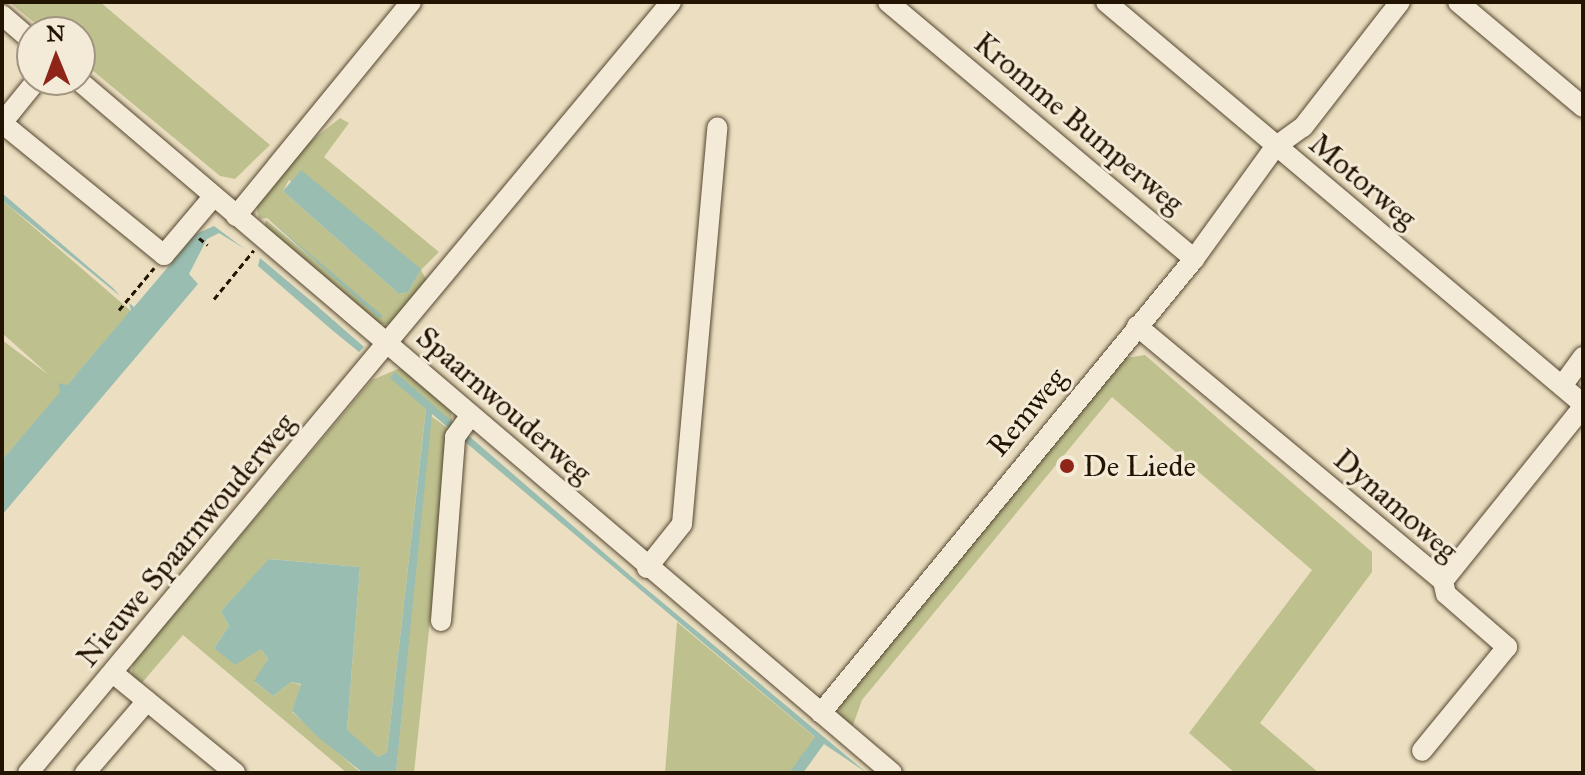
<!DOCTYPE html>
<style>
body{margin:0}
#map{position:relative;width:1585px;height:775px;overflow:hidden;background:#ecdfc1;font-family:"IM FELL Great Primer",serif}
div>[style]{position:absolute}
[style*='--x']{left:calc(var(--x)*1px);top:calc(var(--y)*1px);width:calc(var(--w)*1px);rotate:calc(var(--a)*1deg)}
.green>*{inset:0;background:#bec08e}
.water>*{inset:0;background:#99bdb0}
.path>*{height:3px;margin-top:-1.5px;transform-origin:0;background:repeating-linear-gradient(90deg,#231401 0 6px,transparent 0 10px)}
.roads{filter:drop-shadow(0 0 2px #554731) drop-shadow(0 0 2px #554731)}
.minor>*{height:20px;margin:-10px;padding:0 10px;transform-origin:10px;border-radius:10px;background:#f3ead7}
.dots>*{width:22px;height:22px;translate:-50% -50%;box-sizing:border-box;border:4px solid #f3ead7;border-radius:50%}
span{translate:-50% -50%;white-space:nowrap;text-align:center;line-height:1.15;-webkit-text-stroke:6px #f3ead7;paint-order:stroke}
.street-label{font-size:30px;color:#231401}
.poi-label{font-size:30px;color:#231401}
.left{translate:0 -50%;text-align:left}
.frame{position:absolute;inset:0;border:4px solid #231401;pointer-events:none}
.north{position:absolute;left:16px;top:16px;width:80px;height:80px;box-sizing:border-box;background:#f3ead7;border:2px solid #a09481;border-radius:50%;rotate:359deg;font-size:22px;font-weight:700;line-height:32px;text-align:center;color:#231401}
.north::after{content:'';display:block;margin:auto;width:28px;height:36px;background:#8f2418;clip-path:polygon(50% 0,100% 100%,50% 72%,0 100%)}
</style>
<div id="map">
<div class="green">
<div style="clip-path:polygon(9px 2px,100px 2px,270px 145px,235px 179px,220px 176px,80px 60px,80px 32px,46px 32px)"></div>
<div style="clip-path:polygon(evenodd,340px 118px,349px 123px,324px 157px,439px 252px,421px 270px,426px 279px,439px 275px,403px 320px,389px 324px,380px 324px,264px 229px,266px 220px,383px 317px,267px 218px,259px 219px,256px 205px,306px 145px,340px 118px,289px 180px,420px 270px,408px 292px,399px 294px,283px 191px,289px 180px)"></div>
<div style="clip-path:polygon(2px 200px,131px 311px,2px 460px,2px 340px,49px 375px,2px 333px)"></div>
<div style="clip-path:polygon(1145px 355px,1372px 552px,1372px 572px,1260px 723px,1319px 773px,1235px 773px,1189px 733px,1312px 570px,1112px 397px,862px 700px,852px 728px,839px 716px,840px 703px,1120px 359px)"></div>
<div style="clip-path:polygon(400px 368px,451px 410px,452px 423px,394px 373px,426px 408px,387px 752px,378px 757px,347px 731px,360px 567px,270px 559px,221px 611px,229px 626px,214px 648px,261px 649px,268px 659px,255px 682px,273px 696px,291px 682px,301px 685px,292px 712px,361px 773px,347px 773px,183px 635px,140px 685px,131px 677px,133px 663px,372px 380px)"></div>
<div style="clip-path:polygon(431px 416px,449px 429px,441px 515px,414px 773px,396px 773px)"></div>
<div style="clip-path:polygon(677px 622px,817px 739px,789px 773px,665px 773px)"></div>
</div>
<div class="water">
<div style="clip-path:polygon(301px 170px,421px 269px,408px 292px,399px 294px,283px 191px)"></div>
<div style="clip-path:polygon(2px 193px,113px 288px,120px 296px,2px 200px)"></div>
<div style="clip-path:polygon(267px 218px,323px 265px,383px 316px,379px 318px)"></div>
<div style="clip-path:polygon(214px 226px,245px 249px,219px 233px,207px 239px,189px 274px,198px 284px,2px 515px,2px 460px,60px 392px,58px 383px,67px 385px,131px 310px,129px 303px,134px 307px,196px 234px)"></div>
<div style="clip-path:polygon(260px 258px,316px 305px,364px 347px,359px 352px,332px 330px,258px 266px)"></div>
<div style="clip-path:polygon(395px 372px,632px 577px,867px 773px,824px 744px,803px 773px,789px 773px,815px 737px,432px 414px,396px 773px,363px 773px,318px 737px,292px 711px,301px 684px,291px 682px,273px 696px,254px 681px,268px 659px,261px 649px,235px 665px,214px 648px,229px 626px,221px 611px,269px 559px,360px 567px,347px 730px,378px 757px,387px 752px,426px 409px,390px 378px)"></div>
</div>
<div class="path">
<div style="--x:199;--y:238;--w:11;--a:38"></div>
<div style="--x:214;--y:299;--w:63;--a:-50.8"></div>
<div style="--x:119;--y:310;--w:55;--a:-50.2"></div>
</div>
<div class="roads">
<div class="minor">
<div style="--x:888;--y:2;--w:400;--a:40"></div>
<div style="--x:1106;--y:2;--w:624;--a:40.12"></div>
<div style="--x:1458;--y:2;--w:163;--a:40"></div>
<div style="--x:2;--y:15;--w:40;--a:41"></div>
<div style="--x:78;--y:80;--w:1069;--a:40.41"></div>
<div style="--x:2;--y:123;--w:209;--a:39.2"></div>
<div style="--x:164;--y:255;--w:76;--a:-49.8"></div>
<div style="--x:2;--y:123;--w:55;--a:-50.9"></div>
<div style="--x:1275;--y:147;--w:34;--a:-36"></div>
<div style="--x:1303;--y:127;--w:158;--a:-52.2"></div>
<div style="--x:236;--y:216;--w:276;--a:-50.7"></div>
<div style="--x:1137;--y:326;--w:398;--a:39.8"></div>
<div style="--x:1443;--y:581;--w:13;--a:77"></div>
<div style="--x:1446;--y:594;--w:81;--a:41"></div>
<div style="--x:1507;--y:647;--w:134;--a:129.3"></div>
<div style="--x:1562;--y:386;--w:36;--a:-54"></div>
<div style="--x:647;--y:568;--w:56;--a:-51.5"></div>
<div style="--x:682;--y:524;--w:398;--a:-84.9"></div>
<div style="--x:1443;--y:581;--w:223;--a:-51.2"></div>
<div style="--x:441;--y:621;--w:185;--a:-85.6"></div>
<div style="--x:455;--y:437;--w:27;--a:-54"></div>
<div style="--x:113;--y:673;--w:158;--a:39.3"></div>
<div style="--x:821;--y:713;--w:588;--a:-50.59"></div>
<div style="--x:1194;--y:259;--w:138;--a:-54.1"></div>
<div style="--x:28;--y:773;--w:1004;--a:-50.17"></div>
<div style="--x:85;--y:773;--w:95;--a:-49.3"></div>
</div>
</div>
<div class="dots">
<div style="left:1067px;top:466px;background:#8f2418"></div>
</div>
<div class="street-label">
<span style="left:1079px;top:123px;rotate:40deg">Kromme Bumperweg</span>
<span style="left:1363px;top:181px;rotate:40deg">Motorweg</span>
<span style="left:504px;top:405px;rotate:41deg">Spaarnwouderweg</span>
<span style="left:1027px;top:412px;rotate:-50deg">Remweg</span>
<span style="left:1396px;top:505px;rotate:41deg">Dynamoweg</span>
<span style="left:186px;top:540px;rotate:-50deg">Nieuwe Spaarnwouderweg</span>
</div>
<div class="poi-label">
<span class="left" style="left:1083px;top:466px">De Liede</span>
</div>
<div class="frame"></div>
<div class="north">N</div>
</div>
